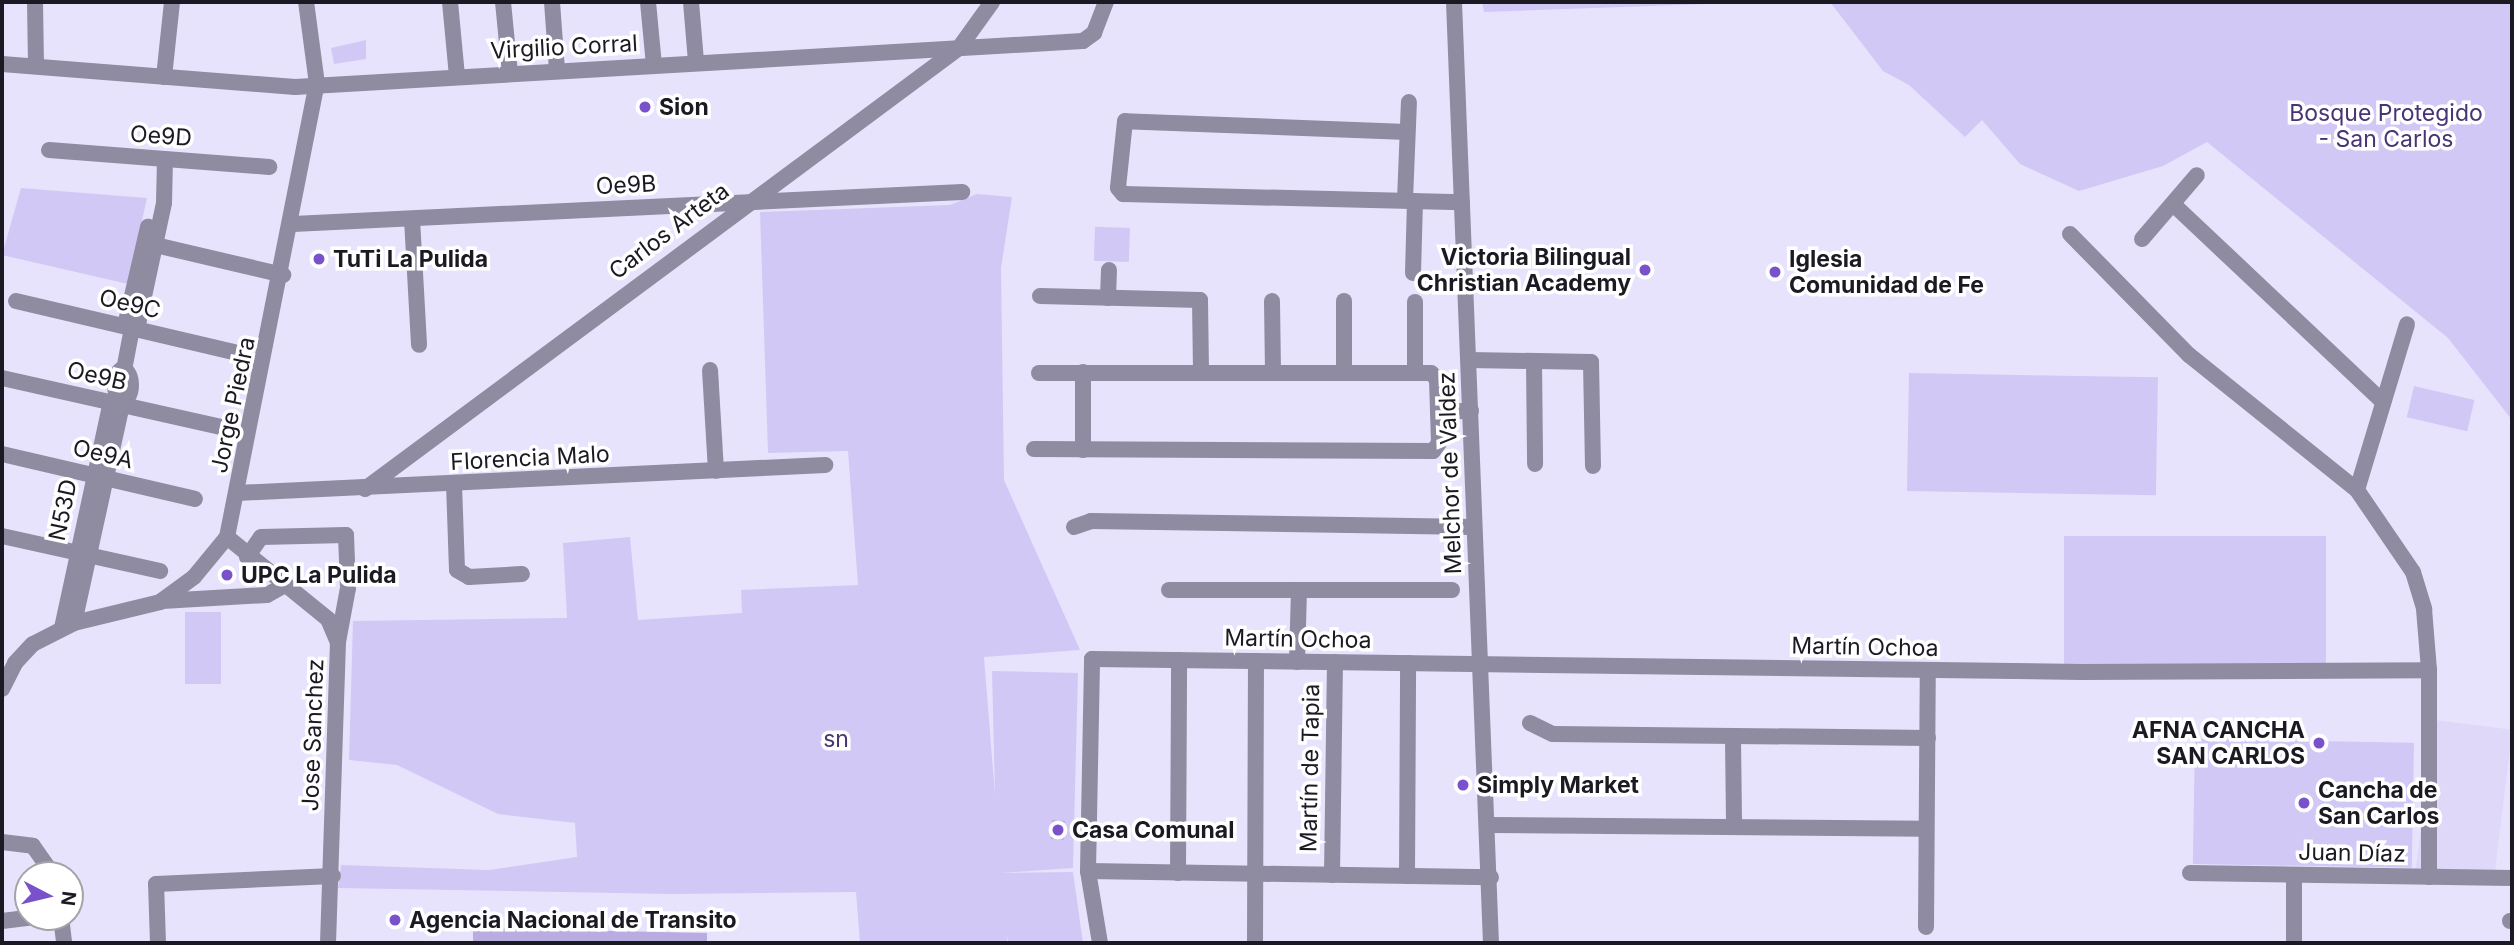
<!DOCTYPE html>
<meta charset="utf-8">
<style>
body{margin:0}
#map{position:relative;width:2514px;height:945px;overflow:hidden;background:#e8e3fc;font-family:Inter,sans-serif}
div>[style]{position:absolute}
[style*='--x']{left:calc(var(--x)*1px);top:calc(var(--y)*1px);width:calc(var(--w)*1px);rotate:calc(var(--a)*1deg)}
.built>*{inset:0;background:#dfd8f8;transform-origin:0 0}
.green>*{inset:0;background:#d2c8f6;transform-origin:0 0}
.building>*{inset:0;background:#b8ace1;transform-origin:0 0}
.minor>*{height:16px;margin:-8px;padding:0 8px;transform-origin:8px;border-radius:8px;background:#8f8ba1}
.minor>.ring{margin:-8px;padding:0;box-sizing:content-box;background:none;border:16px solid #8f8ba1;border-radius:50%}
.dots>*{width:19px;height:19px;translate:-50% -50%;box-sizing:border-box;border:4px solid #fff;border-radius:50%}
span{translate:-50% -50%;white-space:nowrap;text-align:center;line-height:1.15;-webkit-text-stroke:7px #fff;paint-order:stroke}
.street-label{font-size:23px;color:#1b1922}
.poi-label{font-size:23px;color:#1b1922;font-weight:700}
.left{translate:0 -50%;text-align:left}
.right{translate:-100% -50%;text-align:right}
.park-label{font-size:23px;color:#493575}
.frame{position:absolute;inset:0;border:4px solid #1b1922;pointer-events:none}
.north{position:absolute;left:14px;top:861px;width:70px;height:70px;box-sizing:border-box;background:#fff;border:2px solid #a4a3a7;border-radius:50%;rotate:97deg;font-size:19px;font-weight:700;line-height:28px;text-align:center;color:#1b1922}
.north::after{content:'';display:block;margin:auto;width:24px;height:32px;background:#7951ca;clip-path:polygon(50% 0,100% 100%,50% 72%,0 100%)}
</style>
<div id="map">
<div class="built">
<div style="left:2434px;top:720px;width:79px;height:150px;rotate:7deg"></div>
</div>
<div class="green">
<div style="clip-path:polygon(1482px 2px,1765px 2px,1484px 12px)"></div>
<div style="clip-path:polygon(1830px 2px,2512px 2px,2512px 420px,2448px 338px,2207px 142px,2163px 166px,2079px 191px,2020px 164px,1982px 120px,1965px 137px,1909px 85px,1883px 71px)"></div>
<div style="clip-path:polygon(366px 40px,366px 59px,334px 64px,331px 48px)"></div>
<div style="clip-path:polygon(21px 188px,147px 198px,128px 284px,2px 255px)"></div>
<div style="clip-path:polygon(977px 194px,1012px 197px,1001px 268px,1004px 480px,1080px 650px,984px 657px,995px 795px,992px 671px,1078px 673px,1073px 868px,1001px 873px,1073px 872px,1083px 943px,1008px 943px,1007px 936px,1007px 943px,860px 943px,856px 892px,670px 894px,338px 888px,341px 865px,489px 870px,577px 857px,575px 823px,498px 814px,397px 765px,349px 760px,353px 621px,567px 618px,563px 543px,630px 537px,638px 620px,742px 613px,741px 590px,858px 585px,848px 451px,768px 453px,760px 212px,950px 205px)"></div>
<div style="left:1130px;top:228px;width:34px;height:35px;rotate:92deg"></div>
<div style="left:1909px;top:373px;width:249px;height:118px;rotate:1deg"></div>
<div style="left:2414px;top:386px;width:62px;height:32px;rotate:13deg"></div>
<div style="left:2064px;top:536px;width:262px;height:133px"></div>
<div style="left:185px;top:612px;width:36px;height:72px"></div>
<div style="left:2195px;top:739px;width:219px;height:125px;rotate:1deg"></div>
</div>
<div class="building">
<div style="left:1052px;top:820px;width:13px;height:19px;rotate:4deg"></div>
<div style="clip-path:polygon(473px 928px,707px 933px,707px 943px,473px 943px)"></div>
</div>
<div class="minor">
<div style="--x:35;--y:2;--w:62;--a:89.1"></div>
<div style="--x:450;--y:2;--w:74;--a:84.6"></div>
<div style="--x:503;--y:2;--w:71;--a:84.4"></div>
<div style="--x:552;--y:2;--w:68;--a:85.8"></div>
<div style="--x:648;--y:2;--w:63;--a:84.6"></div>
<div style="--x:691;--y:2;--w:60;--a:85.2"></div>
<div style="--x:1454;--y:2;--w:942;--a:87.75"></div>
<div style="--x:2;--y:64;--w:294;--a:4.5"></div>
<div style="--x:295;--y:87;--w:789;--a:-3.34"></div>
<div style="--x:1083;--y:41;--w:14;--a:-36"></div>
<div style="--x:1094;--y:33;--w:33;--a:-69"></div>
<div style="--x:164;--y:77;--w:75;--a:-83.9"></div>
<div style="--x:1407;--y:132;--w:282;--a:-177.8"></div>
<div style="--x:1125;--y:121;--w:67;--a:96"></div>
<div style="--x:1118;--y:188;--w:8;--a:50"></div>
<div style="--x:1123;--y:194;--w:339;--a:1.4"></div>
<div style="--x:49;--y:150;--w:221;--a:4.4"></div>
<div style="--x:1405;--y:200;--w:98;--a:-87.7"></div>
<div style="--x:2173;--y:204;--w:289;--a:43.3"></div>
<div style="--x:412;--y:219;--w:126;--a:86.8"></div>
<div style="--x:293;--y:224;--w:670;--a:-2.74"></div>
<div style="--x:2070;--y:234;--w:170;--a:45.5"></div>
<div style="--x:2189;--y:355;--w:216;--a:38.8"></div>
<div style="--x:2357;--y:490;--w:99;--a:55.7"></div>
<div style="--x:2413;--y:572;--w:39;--a:73"></div>
<div style="--x:2424;--y:609;--w:61;--a:85.3"></div>
<div style="--x:2429;--y:670;--w:207;--a:90"></div>
<div style="--x:2142;--y:239;--w:84;--a:-49.3"></div>
<div style="--x:147;--y:243;--w:140;--a:13.2"></div>
<div style="--x:1413;--y:273;--w:72;--a:-88.4"></div>
<div style="--x:1040;--y:296;--w:160;--a:1.4"></div>
<div style="--x:1200;--y:300;--w:72;--a:89.2"></div>
<div style="--x:1108;--y:298;--w:28;--a:-88"></div>
<div style="--x:16;--y:301;--w:224;--a:13.2"></div>
<div style="--x:1272;--y:301;--w:71;--a:89.2"></div>
<div style="--x:1415;--y:302;--w:70;--a:90"></div>
<div style="--x:125;--y:326;--w:102;--a:-76.9"></div>
<div style="--x:137;--y:329;--w:129;--a:-77.9"></div>
<div style="--x:164;--y:203;--w:43;--a:-88.7"></div>
<div style="--x:1469;--y:360;--w:122;--a:0.9"></div>
<div style="--x:1591;--y:362;--w:104;--a:88.9"></div>
<div style="--x:1534;--y:361;--w:103;--a:89.4"></div>
<div class="ring" style="left:115px;top:369px;width:-2px;height:-2px"></div>
<div style="--x:124;--y:370;--w:43;--a:-79.2"></div>
<div style="--x:710;--y:370;--w:101;--a:86.6"></div>
<div style="--x:1344;--y:372;--w:71;--a:-90"></div>
<div style="--x:2;--y:378;--w:225;--a:12.6"></div>
<div style="--x:1438;--y:412;--w:33;--a:-2"></div>
<div style="--x:1034;--y:449;--w:399;--a:0.3"></div>
<div style="--x:1433;--y:451;--w:10;--a:-53"></div>
<div style="--x:1439;--y:443;--w:64;--a:-91.8"></div>
<div style="--x:1437;--y:379;--w:8;--a:-135"></div>
<div style="--x:1431;--y:373;--w:392;--a:180"></div>
<div style="--x:1083;--y:450;--w:78;--a:-90"></div>
<div style="--x:2;--y:454;--w:198;--a:13.1"></div>
<div style="--x:454;--y:484;--w:86;--a:88"></div>
<div style="--x:457;--y:570;--w:14;--a:30"></div>
<div style="--x:469;--y:577;--w:53;--a:-3.2"></div>
<div style="--x:365;--y:489;--w:740;--a:-36.59"></div>
<div style="--x:959;--y:48;--w:57;--a:-54.3"></div>
<div style="--x:2357;--y:490;--w:173;--a:-73.2"></div>
<div style="--x:237;--y:493;--w:589;--a:-2.73"></div>
<div style="--x:1074;--y:527;--w:18;--a:-19"></div>
<div style="--x:1091;--y:521;--w:382;--a:0.9"></div>
<div style="--x:2;--y:536;--w:162;--a:12.5"></div>
<div style="--x:227;--y:537;--w:130;--a:39.1"></div>
<div style="--x:328;--y:619;--w:25;--a:67"></div>
<div style="--x:338;--y:642;--w:301;--a:91.9"></div>
<div style="--x:247;--y:557;--w:24;--a:-55"></div>
<div style="--x:261;--y:537;--w:85;--a:-1.3"></div>
<div style="--x:346;--y:535;--w:53;--a:87.8"></div>
<div style="--x:348;--y:588;--w:55;--a:100.5"></div>
<div style="--x:1169;--y:590;--w:130;--a:0"></div>
<div style="--x:1299;--y:590;--w:72;--a:91.6"></div>
<div style="--x:1299;--y:590;--w:153;--a:0"></div>
<div style="--x:162;--y:601;--w:105;--a:-3.3"></div>
<div style="--x:267;--y:595;--w:21;--a:-29"></div>
<div style="--x:74;--y:623;--w:223;--a:-77.6"></div>
<div style="--x:62;--y:628;--w:231;--a:-77.8"></div>
<div style="--x:2;--y:689;--w:29;--a:-63"></div>
<div style="--x:15;--y:663;--w:26;--a:-47"></div>
<div style="--x:33;--y:644;--w:46;--a:-27.1"></div>
<div style="--x:74;--y:623;--w:89;--a:-13.7"></div>
<div style="--x:160;--y:602;--w:42;--a:-36.3"></div>
<div style="--x:194;--y:577;--w:52;--a:-50.5"></div>
<div style="--x:227;--y:537;--w:462;--a:-78.8"></div>
<div style="--x:317;--y:84;--w:83;--a:-97.6"></div>
<div style="--x:1530;--y:723;--w:25;--a:26"></div>
<div style="--x:1553;--y:734;--w:375;--a:0.6"></div>
<div style="--x:1733;--y:739;--w:88;--a:89.3"></div>
<div style="--x:1490;--y:825;--w:436;--a:0.5"></div>
<div style="--x:2;--y:842;--w:31;--a:7"></div>
<div style="--x:33;--y:846;--w:35;--a:55"></div>
<div style="--x:1088;--y:871;--w:403;--a:0.9"></div>
<div style="--x:1178;--y:873;--w:213;--a:-89.7"></div>
<div style="--x:2190;--y:873;--w:322;--a:0.9"></div>
<div style="--x:1332;--y:875;--w:213;--a:-89.2"></div>
<div style="--x:2294;--y:875;--w:68;--a:90"></div>
<div style="--x:1407;--y:876;--w:213;--a:-89.7"></div>
<div style="--x:61;--y:917;--w:26;--a:83"></div>
<div style="--x:2;--y:921;--w:31;--a:-7"></div>
<div style="--x:2510;--y:921;--w:2;--a:0"></div>
<div style="--x:1926;--y:927;--w:257;--a:-89.6"></div>
<div style="--x:158;--y:943;--w:59;--a:-91.9"></div>
<div style="--x:156;--y:884;--w:177;--a:-2.6"></div>
<div style="--x:1100;--y:943;--w:73;--a:-99.5"></div>
<div style="--x:1088;--y:871;--w:212;--a:-88.9"></div>
<div style="--x:1092;--y:659;--w:990;--a:0.75"></div>
<div style="--x:2082;--y:672;--w:347;--a:-0.3"></div>
<div style="--x:1255;--y:943;--w:282;--a:-89.8"></div>
</div>
<div class="dots">
<div style="left:645px;top:107px;background:#7951ca"></div>
<div style="left:319px;top:259px;background:#7951ca"></div>
<div style="left:1645px;top:270px;background:#7951ca"></div>
<div style="left:1775px;top:272px;background:#7951ca"></div>
<div style="left:227px;top:575px;background:#7951ca"></div>
<div style="left:2319px;top:743px;background:#7951ca"></div>
<div style="left:1463px;top:785px;background:#7951ca"></div>
<div style="left:2304px;top:803px;background:#7951ca"></div>
<div style="left:1058px;top:830px;background:#7951ca"></div>
<div style="left:395px;top:920px;background:#7951ca"></div>
</div>
<div class="street-label">
<span style="left:564px;top:47px;rotate:-3deg">Virgilio Corral</span>
<span style="left:161px;top:136px;rotate:4deg">Oe9D</span>
<span style="left:626px;top:185px;rotate:-3deg">Oe9B</span>
<span style="left:669px;top:231px;rotate:-37deg">Carlos Arteta</span>
<span style="left:130px;top:304px;rotate:13deg">Oe9C</span>
<span style="left:97px;top:376px;rotate:13deg">Oe9B</span>
<span style="left:233px;top:405px;rotate:-78deg">Jorge Piedra</span>
<span style="left:103px;top:454px;rotate:13deg">Oe9A</span>
<span style="left:530px;top:458px;rotate:-3deg">Florencia Malo</span>
<span style="left:1450px;top:473px;rotate:-92deg">Melchor de Valdez</span>
<span style="left:63px;top:510px;rotate:-78deg">N53D</span>
<span style="left:1298px;top:639px;rotate:1deg">Martín Ochoa</span>
<span style="left:1865px;top:647px;rotate:1deg">Martín Ochoa</span>
<span style="left:313px;top:735px;rotate:-88deg">Jose Sanchez</span>
<span style="left:1310px;top:768px;rotate:-89deg">Martín de Tapia</span>
<span style="left:2352px;top:853px;rotate:1deg">Juan Díaz</span>
</div>
<div class="poi-label">
<span class="left" style="left:659px;top:107px">Sion</span>
<span class="right" style="left:1631px;top:270px">Victoria Bilingual<br>Christian Academy</span>
<span class="left" style="left:333px;top:259px">TuTi La Pulida</span>
<span class="left" style="left:1789px;top:272px">Iglesia<br>Comunidad de Fe</span>
<span class="left" style="left:241px;top:575px">UPC La Pulida</span>
<span class="right" style="left:2305px;top:743px">AFNA CANCHA<br>SAN CARLOS</span>
<span class="left" style="left:1477px;top:785px">Simply Market</span>
<span class="left" style="left:2318px;top:803px">Cancha de<br>San Carlos</span>
<span class="left" style="left:1072px;top:830px">Casa Comunal</span>
<span class="left" style="left:409px;top:920px">Agencia Nacional de Transito</span>
</div>
<div class="park-label">
<span style="left:2386px;top:126px">Bosque Protegido<br>- San Carlos</span>
<span style="left:836px;top:739px">sn</span>
</div>
<div class="frame"></div>
<div class="north">N</div>
</div>
